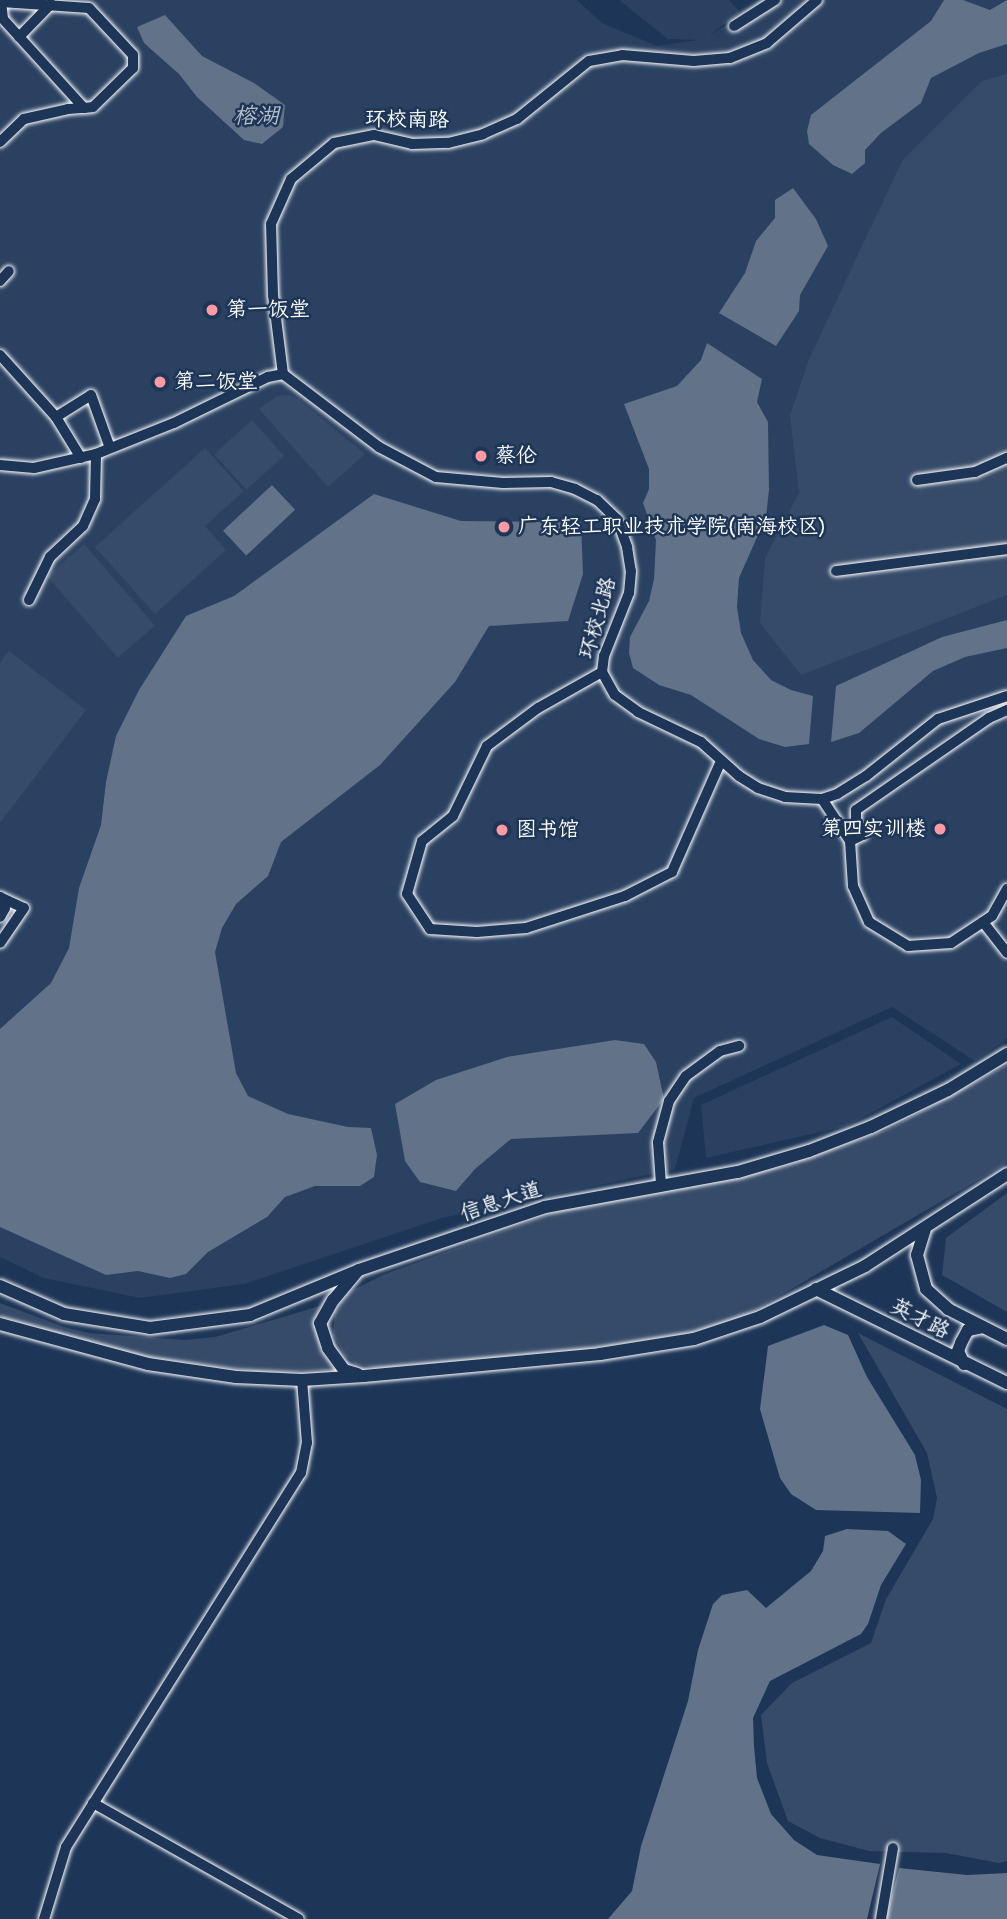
<!DOCTYPE html>
<meta charset="utf-8">
<style>
body{margin:0}
#map{position:relative;width:1007px;height:1919px;overflow:hidden;background:#1d3557;font-family:Pangolin,"LXGW WenKai TC",sans-serif}
div>[style]{position:absolute}
[style*='--x']{left:calc(var(--x)*1px);top:calc(var(--y)*1px);width:calc(var(--w)*1px);rotate:calc(var(--a)*1deg)}
.built>*{inset:0;background:#2a4161}
.green>*{inset:0;background:#364b69;transform-origin:0 0}
.water>*{inset:0;background:#617289;transform-origin:0 0}
.roads{filter:drop-shadow(0 0 2px #fff) drop-shadow(0 0 2px #fff)}
.minor>*{height:10px;margin:-5px;padding:0 5px;transform-origin:5px;border-radius:5px;background:#1d3557}
.major>*{height:12px;margin:-6px;padding:0 6px;transform-origin:6px;border-radius:6px;background:#1d3557}
.dots>*{width:19px;height:19px;translate:-50% -50%;box-sizing:border-box;border:4px solid #1d3557;border-radius:50%}
span{translate:-50% -50%;white-space:nowrap;text-align:center;line-height:1.15;-webkit-text-stroke:5px #1d3557;paint-order:stroke}
.street-label{font-size:21px;color:#fff}
.poi-label{font-size:21px;color:#fff}
.left{translate:0 -50%;text-align:left}
.right{translate:-100% -50%;text-align:right}
.water-label{font-size:23px;color:#b8c0ca;font-style:italic}
</style>
<div id="map">
<div class="built">
<div style="clip-path:polygon(0 0,577px 0,602px 23px,657px 46px,697px 40px,668px 39px,619px 0,729px 0,740px 12px,710px 35px,748px 12px,759px 0,1007px 0,1007px 1039px,975px 1061px,892px 1007px,694px 1098px,675px 1169px,442px 1218px,244px 1284px,140px 1298px,44px 1278px,0 1257px)"></div>
<div style="clip-path:polygon(892px 1017px,961px 1064px,847px 1126px,706px 1158px,701px 1105px)"></div>
</div>
<div class="green">
<div style="clip-path:polygon(1007px 74px,1007px 595px,801px 675px,760px 623px,765px 558px,799px 493px,790px 415px,809px 359px,902px 161px,982px 81px)"></div>
<div style="clip-path:polygon(289px 395px,298px 399px,365px 454px,328px 487px,259px 409px,277px 396px)"></div>
<div style="left:252px;top:420px;width:48px;height:51px;rotate:48deg"></div>
<div style="clip-path:polygon(205px 448px,244px 491px,205px 526px,226px 550px,155px 614px,95px 547px)"></div>
<div style="left:84px;top:544px;width:108px;height:49px;rotate:49deg"></div>
<div style="clip-path:polygon(9px 651px,86px 710px,0 823px,0 663px)"></div>
<div style="clip-path:polygon(1007px 1065px,1007px 1163px,745px 1316px,684px 1334px,571px 1351px,380px 1368px,356px 1364px,345px 1356px,333px 1334px,335px 1312px,349px 1292px,383px 1275px,564px 1209px,781px 1167px,887px 1130px)"></div>
<div style="clip-path:polygon(1007px 1193px,1007px 1312px,942px 1275px,946px 1238px)"></div>
<div style="clip-path:polygon(0 1303px,64px 1327px,89px 1333px,185px 1340px,215px 1337px,320px 1306px,315px 1324px,320px 1349px,335px 1370px,261px 1372px,146px 1357px,61px 1336px,0 1316px)"></div>
<div style="clip-path:polygon(858px 1333px,1007px 1409px,1007px 1861px,999px 1863px,946px 1853px,869px 1851px,820px 1838px,788px 1821px,767px 1763px,761px 1715px,792px 1683px,871px 1643px,886px 1599px,933px 1519px,937px 1498px,927px 1453px)"></div>
</div>
<div class="water">
<div style="clip-path:polygon(944px 0,963px 0,990px 10px,1007px 0,1007px 44px,979px 53px,931px 78px,921px 103px,881px 133px,865px 150px,865px 163px,852px 174px,833px 165px,809px 144px,807px 131px,811px 115px,931px 21px)"></div>
<div style="clip-path:polygon(165px 15px,202px 56px,254px 83px,285px 105px,283px 127px,262px 144px,244px 140px,197px 97px,179px 74px,144px 43px,137px 27px)"></div>
<div style="clip-path:polygon(793px 188px,816px 219px,828px 246px,800px 295px,799px 311px,776px 346px,719px 313px,745px 273px,756px 241px,775px 218px,775px 200px)"></div>
<div style="clip-path:polygon(707px 343px,762px 379px,757px 402px,768px 422px,769px 490px,766px 517px,739px 578px,737px 607px,741px 633px,753px 660px,771px 680px,791px 690px,813px 696px,809px 744px,785px 747px,759px 739px,691px 695px,659px 685px,633px 668px,629px 653px,630px 637px,649px 601px,654px 579px,656px 540px,643px 503px,649px 489px,649px 469px,624px 404px,677px 386px,701px 360px)"></div>
<div style="left:272px;top:485px;width:34px;height:67px;rotate:47deg"></div>
<div style="clip-path:polygon(374px 494px,461px 521px,581px 522px,583px 574px,568px 621px,489px 626px,455px 682px,380px 765px,281px 842px,268px 876px,236px 904px,222px 928px,215px 952px,236px 1073px,248px 1096px,288px 1114px,348px 1127px,371px 1128px,377px 1155px,374px 1177px,360px 1186px,315px 1186px,285px 1197px,267px 1217px,208px 1252px,186px 1274px,170px 1278px,138px 1271px,106px 1275px,0 1227px,0 1029px,51px 983px,69px 948px,79px 888px,101px 825px,106px 782px,116px 736px,139px 690px,186px 616px,234px 596px)"></div>
<div style="clip-path:polygon(1007px 620px,1007px 648px,965px 657px,933px 671px,859px 733px,831px 742px,836px 686px,942px 637px)"></div>
<div style="clip-path:polygon(615px 1040px,644px 1044px,656px 1062px,664px 1099px,638px 1133px,511px 1139px,475px 1169px,456px 1191px,420px 1182px,405px 1161px,395px 1104px,436px 1080px,507px 1057px)"></div>
<div style="clip-path:polygon(824px 1325px,848px 1335px,867px 1377px,915px 1455px,921px 1480px,920px 1513px,816px 1510px,791px 1494px,780px 1478px,760px 1409px,768px 1346px)"></div>
<div style="clip-path:polygon(847px 1529px,888px 1531px,906px 1544px,881px 1585px,868px 1624px,861px 1634px,770px 1681px,753px 1718px,754px 1746px,757px 1778px,771px 1814px,794px 1840px,817px 1855px,880px 1864px,867px 1919px,608px 1919px,632px 1891px,641px 1846px,688px 1701px,698px 1650px,713px 1604px,722px 1595px,747px 1590px,766px 1608px,811px 1571px,823px 1551px,825px 1536px)"></div>
<div style="clip-path:polygon(899px 1868px,967px 1875px,1007px 1873px,1007px 1919px,886px 1919px)"></div>
</div>
<div class="roads">
<div class="minor">
<div style="--x:734;--y:26;--w:49;--a:-32.4"></div>
<div style="--x:19;--y:37;--w:46;--a:-45.9"></div>
<div style="--x:0;--y:142;--w:33;--a:-44"></div>
<div style="--x:24;--y:119;--w:45;--a:-12.8"></div>
<div style="--x:68;--y:109;--w:16;--a:-4"></div>
<div style="--x:84;--y:108;--w:9;--a:-6"></div>
<div style="--x:93;--y:107;--w:56;--a:-44.3"></div>
<div style="--x:133;--y:68;--w:13;--a:-90"></div>
<div style="--x:133;--y:55;--w:64;--a:-133.1"></div>
<div style="--x:89;--y:8;--w:88;--a:-176.1"></div>
<div style="--x:1;--y:2;--w:17;--a:83"></div>
<div style="--x:3;--y:19;--w:120;--a:47.7"></div>
<div style="--x:0;--y:281;--w:13;--a:-48"></div>
<div style="--x:0;--y:355;--w:84;--a:47.9"></div>
<div style="--x:283;--y:374;--w:121;--a:37.2"></div>
<div style="--x:379;--y:447;--w:64;--a:27.8"></div>
<div style="--x:436;--y:477;--w:67;--a:5.1"></div>
<div style="--x:503;--y:483;--w:48;--a:-1.2"></div>
<div style="--x:551;--y:482;--w:25;--a:16"></div>
<div style="--x:575;--y:489;--w:25;--a:27"></div>
<div style="--x:597;--y:500;--w:28;--a:44"></div>
<div style="--x:617;--y:519;--w:30;--a:70"></div>
<div style="--x:627;--y:547;--w:24;--a:81"></div>
<div style="--x:631;--y:571;--w:22;--a:95"></div>
<div style="--x:629;--y:593;--w:68;--a:111.6"></div>
<div style="--x:604;--y:656;--w:16;--a:97"></div>
<div style="--x:602;--y:672;--w:26;--a:61"></div>
<div style="--x:615;--y:695;--w:29;--a:36"></div>
<div style="--x:638;--y:712;--w:70;--a:25.5"></div>
<div style="--x:701;--y:742;--w:51;--a:41.8"></div>
<div style="--x:739;--y:776;--w:22;--a:32"></div>
<div style="--x:758;--y:788;--w:28;--a:18"></div>
<div style="--x:785;--y:797;--w:37;--a:3"></div>
<div style="--x:822;--y:799;--w:16;--a:-18"></div>
<div style="--x:837;--y:794;--w:34;--a:-32"></div>
<div style="--x:866;--y:776;--w:92;--a:-38.4"></div>
<div style="--x:938;--y:719;--w:73;--a:-18.4"></div>
<div style="--x:283;--y:374;--w:80;--a:-97.2"></div>
<div style="--x:273;--y:295;--w:71;--a:-91.6"></div>
<div style="--x:271;--y:224;--w:49;--a:-66"></div>
<div style="--x:291;--y:179;--w:56;--a:-39.9"></div>
<div style="--x:334;--y:143;--w:41;--a:-11.3"></div>
<div style="--x:374;--y:135;--w:39;--a:13"></div>
<div style="--x:412;--y:144;--w:36;--a:-2"></div>
<div style="--x:448;--y:143;--w:36;--a:-14"></div>
<div style="--x:483;--y:134;--w:37;--a:-24"></div>
<div style="--x:517;--y:119;--w:92;--a:-38.9"></div>
<div style="--x:589;--y:61;--w:34;--a:-10"></div>
<div style="--x:622;--y:55;--w:72;--a:4.8"></div>
<div style="--x:694;--y:61;--w:36;--a:-5"></div>
<div style="--x:730;--y:58;--w:40;--a:-22"></div>
<div style="--x:767;--y:43;--w:66;--a:-40.7"></div>
<div style="--x:81;--y:458;--w:48;--a:-121.4"></div>
<div style="--x:56;--y:417;--w:41;--a:-32.2"></div>
<div style="--x:91;--y:395;--w:56;--a:70.3"></div>
<div style="--x:0;--y:465;--w:34;--a:5"></div>
<div style="--x:34;--y:468;--w:64;--a:-12.7"></div>
<div style="--x:96;--y:454;--w:84;--a:-21.7"></div>
<div style="--x:174;--y:423;--w:105;--a:-26.1"></div>
<div style="--x:268;--y:377;--w:15;--a:-11"></div>
<div style="--x:917;--y:480;--w:59;--a:-7.9"></div>
<div style="--x:975;--y:472;--w:35;--a:-24"></div>
<div style="--x:836;--y:571;--w:172;--a:-7.3"></div>
<div style="--x:29;--y:600;--w:48;--a:-64"></div>
<div style="--x:50;--y:557;--w:45;--a:-43.2"></div>
<div style="--x:83;--y:526;--w:30;--a:-66"></div>
<div style="--x:95;--y:499;--w:45;--a:-88.7"></div>
<div style="--x:602;--y:672;--w:73;--a:150.6"></div>
<div style="--x:538;--y:708;--w:64;--a:143.3"></div>
<div style="--x:487;--y:746;--w:78;--a:115.9"></div>
<div style="--x:453;--y:816;--w:40;--a:141"></div>
<div style="--x:422;--y:841;--w:55;--a:105.8"></div>
<div style="--x:407;--y:894;--w:42;--a:56.7"></div>
<div style="--x:430;--y:929;--w:47;--a:3.7"></div>
<div style="--x:477;--y:932;--w:49;--a:-4.7"></div>
<div style="--x:526;--y:928;--w:104;--a:-17.9"></div>
<div style="--x:625;--y:896;--w:53;--a:-27.1"></div>
<div style="--x:672;--y:872;--w:121;--a:-66.2"></div>
<div style="--x:822;--y:799;--w:50;--a:56.3"></div>
<div style="--x:850;--y:841;--w:45;--a:86.2"></div>
<div style="--x:853;--y:886;--w:39;--a:66"></div>
<div style="--x:869;--y:922;--w:46;--a:31.6"></div>
<div style="--x:908;--y:946;--w:43;--a:-4"></div>
<div style="--x:951;--y:943;--w:49;--a:-33.4"></div>
<div style="--x:992;--y:916;--w:31;--a:-61"></div>
<div style="--x:850;--y:841;--w:14;--a:-25"></div>
<div style="--x:863;--y:835;--w:14;--a:-120"></div>
<div style="--x:856;--y:823;--w:13;--a:-90"></div>
<div style="--x:856;--y:810;--w:162;--a:-34.7"></div>
<div style="--x:989;--y:718;--w:20;--a:-24"></div>
<div style="--x:0;--y:897;--w:26;--a:25"></div>
<div style="--x:24;--y:908;--w:42;--a:124.4"></div>
<div style="--x:0;--y:897;--w:12;--a:66"></div>
<div style="--x:5;--y:908;--w:10;--a:119"></div>
<div style="--x:983;--y:922;--w:39;--a:52"></div>
<div style="--x:661;--y:1184;--w:42;--a:-94.1"></div>
<div style="--x:658;--y:1142;--w:42;--a:-75"></div>
<div style="--x:669;--y:1101;--w:30;--a:-56"></div>
<div style="--x:686;--y:1076;--w:42;--a:-36.3"></div>
<div style="--x:720;--y:1051;--w:20;--a:-15"></div>
<div style="--x:93;--y:1803;--w:236;--a:29.4"></div>
<div style="--x:44;--y:1919;--w:75;--a:-73"></div>
<div style="--x:66;--y:1847;--w:442;--a:-57.9"></div>
<div style="--x:301;--y:1473;--w:31;--a:-79"></div>
<div style="--x:307;--y:1443;--w:63;--a:-94.5"></div>
<div style="--x:881;--y:1919;--w:72;--a:-80.4"></div>
</div>
<div class="major">
<div style="--x:925;--y:1229;--w:27;--a:107"></div>
<div style="--x:917;--y:1255;--w:35;--a:75"></div>
<div style="--x:926;--y:1289;--w:30;--a:42"></div>
<div style="--x:948;--y:1309;--w:66;--a:27"></div>
<div style="--x:356;--y:1273;--w:35;--a:130"></div>
<div style="--x:333;--y:1300;--w:26;--a:119"></div>
<div style="--x:320;--y:1323;--w:26;--a:72"></div>
<div style="--x:328;--y:1348;--w:27;--a:54"></div>
<div style="--x:344;--y:1370;--w:14;--a:17"></div>
<div style="--x:0;--y:1286;--w:70;--a:23.6"></div>
<div style="--x:64;--y:1314;--w:87;--a:9.2"></div>
<div style="--x:150;--y:1328;--w:101;--a:-7.4"></div>
<div style="--x:250;--y:1315;--w:118;--a:-22.4"></div>
<div style="--x:359;--y:1270;--w:196;--a:-18.7"></div>
<div style="--x:545;--y:1207;--w:196;--a:-10.3"></div>
<div style="--x:738;--y:1172;--w:74;--a:-16.5"></div>
<div style="--x:809;--y:1151;--w:66;--a:-21.2"></div>
<div style="--x:871;--y:1127;--w:85;--a:-25.7"></div>
<div style="--x:948;--y:1090;--w:69;--a:-31.4"></div>
<div style="--x:816;--y:1289;--w:213;--a:26.2"></div>
<div style="--x:0;--y:1324;--w:153;--a:15.1"></div>
<div style="--x:148;--y:1364;--w:89;--a:8.4"></div>
<div style="--x:236;--y:1377;--w:66;--a:2.6"></div>
<div style="--x:302;--y:1380;--w:62;--a:-3.7"></div>
<div style="--x:364;--y:1376;--w:237;--a:-5.3"></div>
<div style="--x:600;--y:1354;--w:95;--a:-9.1"></div>
<div style="--x:694;--y:1339;--w:70;--a:-18.4"></div>
<div style="--x:760;--y:1317;--w:117;--a:-25.9"></div>
<div style="--x:865;--y:1266;--w:169;--a:-32.9"></div>
<div style="--x:964;--y:1364;--w:14;--a:-115"></div>
<div style="--x:958;--y:1351;--w:9;--a:-69"></div>
<div style="--x:961;--y:1343;--w:15;--a:-62"></div>
<div style="--x:968;--y:1330;--w:15;--a:-11"></div>
</div>
</div>
<div class="dots">
<div style="left:212px;top:310px;background:#ff9aa2"></div>
<div style="left:160px;top:382px;background:#ff9aa2"></div>
<div style="left:481px;top:456px;background:#ff9aa2"></div>
<div style="left:504px;top:527px;background:#ff9aa2"></div>
<div style="left:940px;top:829px;background:#ff9aa2"></div>
<div style="left:502px;top:830px;background:#ff9aa2"></div>
</div>
<div class="street-label">
<span style="left:407px;top:120px;rotate:1deg">环校南路</span>
<span style="left:598px;top:618px;rotate:-74deg">环校北路</span>
<span style="left:501px;top:1202px;rotate:-18deg">信息大道</span>
<span style="left:920px;top:1319px;rotate:27deg">英才路</span>
</div>
<div class="poi-label">
<span class="left" style="left:226px;top:310px">第一饭堂</span>
<span class="left" style="left:174px;top:382px">第二饭堂</span>
<span class="left" style="left:495px;top:456px">蔡伦</span>
<span class="left" style="left:518px;top:527px">广东轻工职业技术学院(南海校区)</span>
<span class="right" style="left:926px;top:829px">第四实训楼</span>
<span class="left" style="left:516px;top:830px">图书馆</span>
</div>
<div class="water-label">
<span style="left:256px;top:116px">榕湖</span>
</div>
</div>
